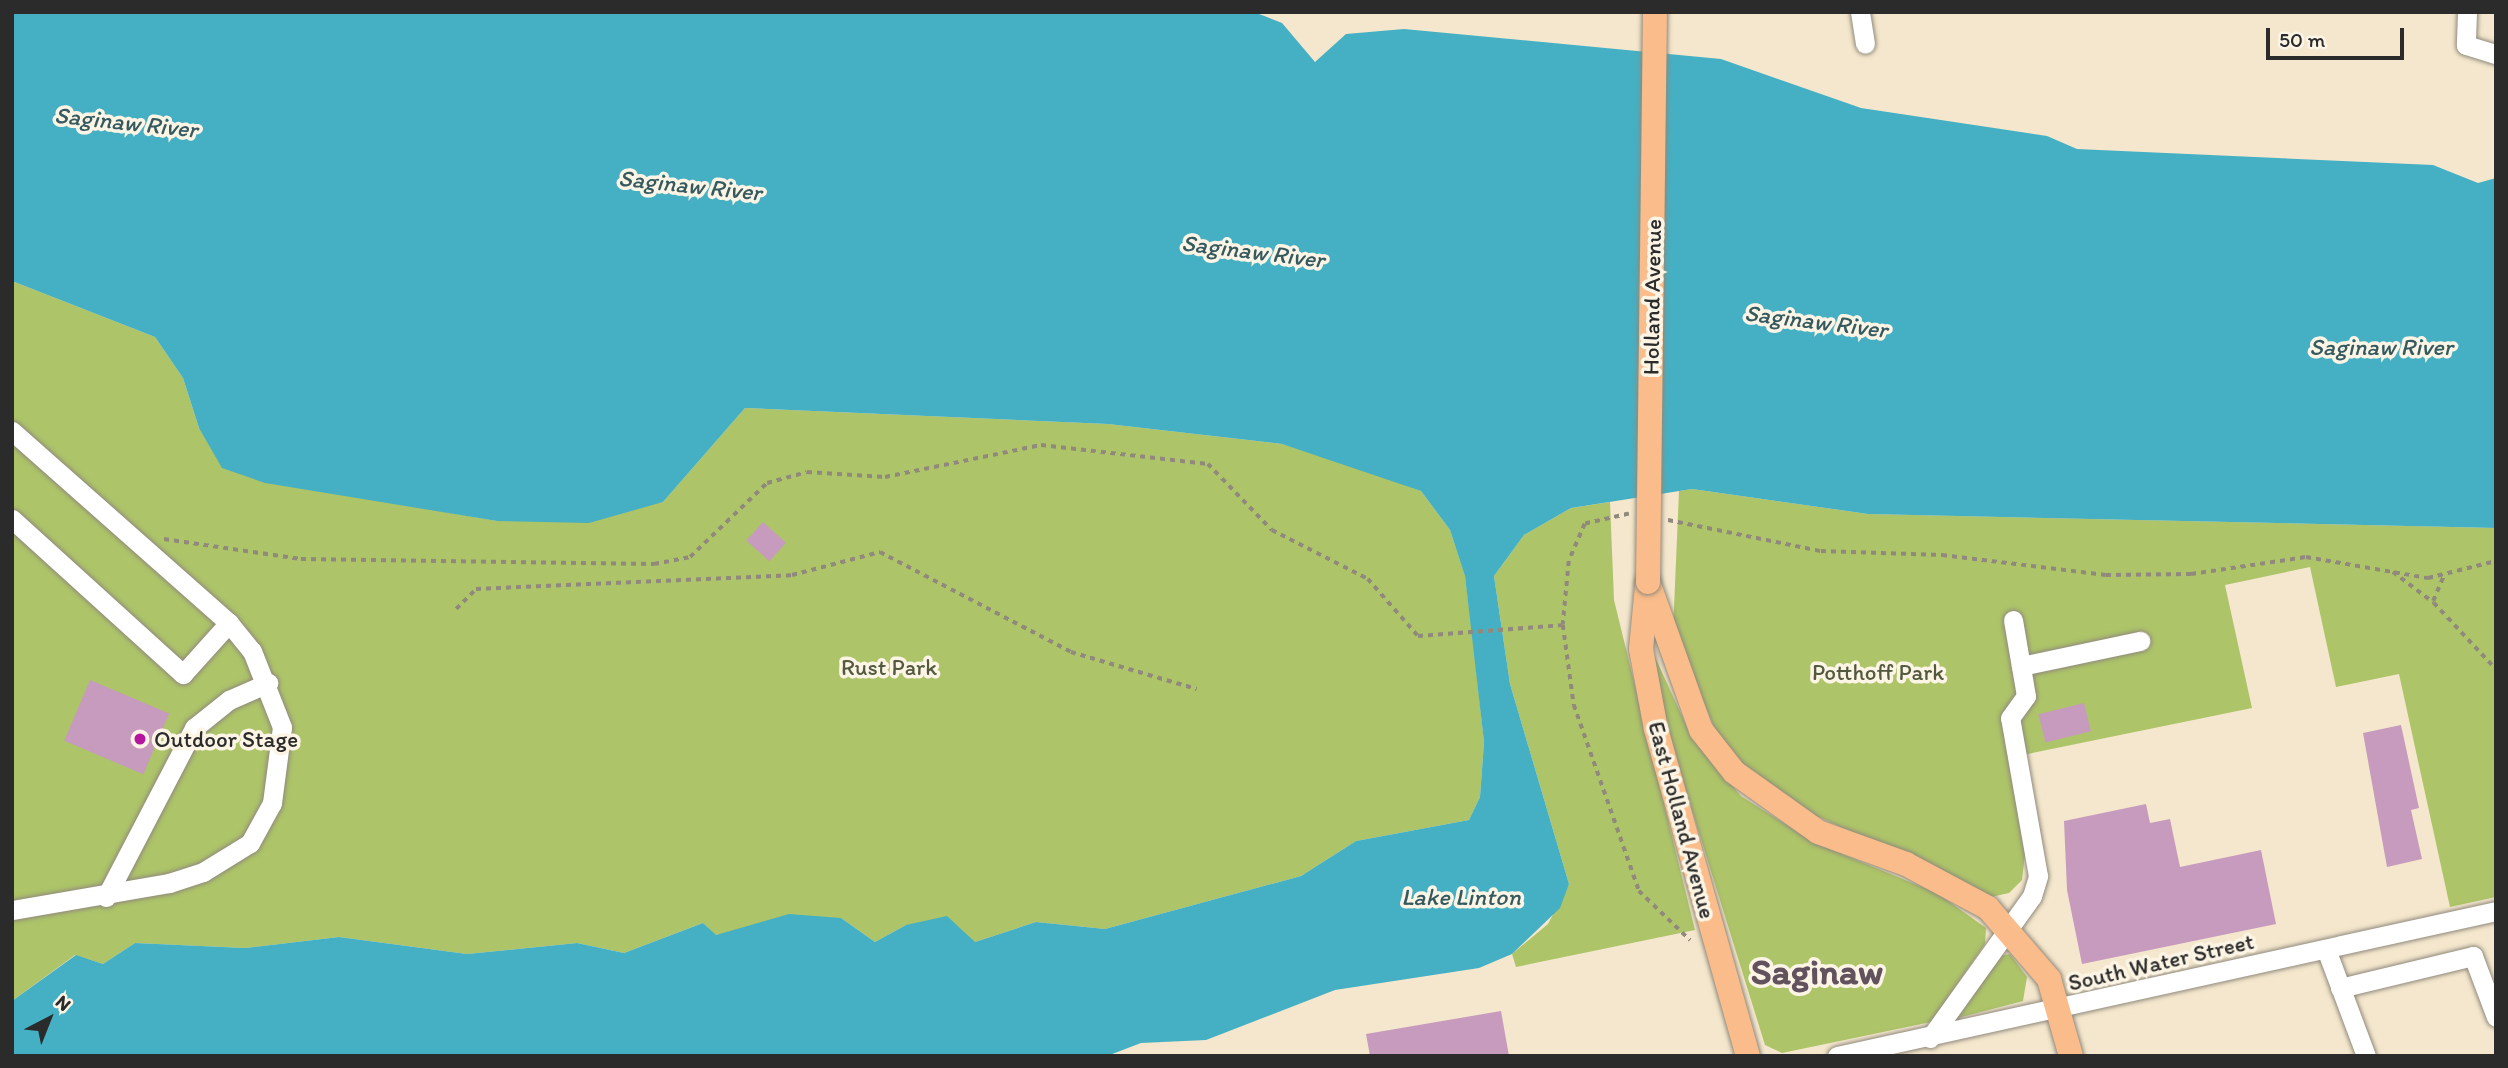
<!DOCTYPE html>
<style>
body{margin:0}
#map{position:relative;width:2508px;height:1068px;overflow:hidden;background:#f4e7cd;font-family:Itim,sans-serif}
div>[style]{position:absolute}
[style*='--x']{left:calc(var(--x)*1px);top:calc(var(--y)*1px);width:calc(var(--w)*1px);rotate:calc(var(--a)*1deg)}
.green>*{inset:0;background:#adc469}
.water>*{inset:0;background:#45b0c3}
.building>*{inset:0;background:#c79bbd;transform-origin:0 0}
.path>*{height:3.5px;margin-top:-1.75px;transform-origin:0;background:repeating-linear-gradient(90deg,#90897c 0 5px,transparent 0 10px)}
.roads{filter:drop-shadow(0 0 2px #90897c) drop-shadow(0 0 2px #90897c)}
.minor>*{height:19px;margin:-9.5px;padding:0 9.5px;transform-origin:9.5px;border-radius:9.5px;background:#fff}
.major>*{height:24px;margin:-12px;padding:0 12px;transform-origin:12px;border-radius:12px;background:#f9bc8a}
.bridges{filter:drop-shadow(0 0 2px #90897c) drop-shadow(0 0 2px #90897c)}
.major-bridge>*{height:24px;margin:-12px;padding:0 12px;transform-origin:12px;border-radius:12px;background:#f9bc8a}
.dots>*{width:19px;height:19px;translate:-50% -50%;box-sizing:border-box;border:4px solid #fcf5e5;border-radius:50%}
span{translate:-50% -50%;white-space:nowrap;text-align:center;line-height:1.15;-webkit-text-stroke:7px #fcf5e5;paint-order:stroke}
.street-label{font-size:23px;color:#2b2b2b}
.park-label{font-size:23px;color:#52593e}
.poi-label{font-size:23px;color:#2b2b2b}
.left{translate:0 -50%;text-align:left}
.water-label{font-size:24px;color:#345a60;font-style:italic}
.town-label{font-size:37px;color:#62525e;font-weight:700}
.frame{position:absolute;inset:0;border:14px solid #2b2b2b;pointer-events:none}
.north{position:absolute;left:14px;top:984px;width:70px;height:70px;-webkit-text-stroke:5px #fcf5e5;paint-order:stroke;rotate:42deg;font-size:19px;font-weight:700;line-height:28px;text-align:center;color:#2b2b2b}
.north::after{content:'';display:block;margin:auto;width:24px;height:32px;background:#2b2b2b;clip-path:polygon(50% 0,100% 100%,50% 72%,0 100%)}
.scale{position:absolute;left:2266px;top:28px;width:138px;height:32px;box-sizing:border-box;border:4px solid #2b2b2b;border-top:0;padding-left:9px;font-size:21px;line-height:24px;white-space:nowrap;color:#2b2b2b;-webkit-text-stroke:5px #fcf5e5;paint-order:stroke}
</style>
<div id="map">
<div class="green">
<div style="clip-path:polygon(12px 281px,155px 337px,183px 378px,199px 428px,314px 489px,497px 521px,663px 502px,745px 408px,1108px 424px,1282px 444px,1358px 467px,1421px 491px,1450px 530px,1465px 575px,1474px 649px,1484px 742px,1480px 797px,1469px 820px,1356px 841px,1301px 876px,1105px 929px,1036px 922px,975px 942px,906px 925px,875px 942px,841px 918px,715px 935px,703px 923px,624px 953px,577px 943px,467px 954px,339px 937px,245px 948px,135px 943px,103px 964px,75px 955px,12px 1001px)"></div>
<div style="clip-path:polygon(1692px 489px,1868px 514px,2496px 528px,2496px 897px,2450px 907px,2399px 674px,2336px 687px,2310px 567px,2225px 585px,2252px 708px,2008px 758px,2025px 854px,2022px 880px,2009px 893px,1991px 897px,1808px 812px,1747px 770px,1715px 729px,1673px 632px,1679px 491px)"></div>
<div style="clip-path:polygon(1610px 502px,1614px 600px,1695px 930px,1516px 967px,1512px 954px,1548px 924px,1569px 884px,1510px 684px,1494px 576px,1524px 535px,1571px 508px)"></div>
<div style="clip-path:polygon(1650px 646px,1693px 740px,1741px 796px,1815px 843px,1937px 893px,1986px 928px,1985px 944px,1931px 1022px,1782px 1053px,1765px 1045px,1669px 736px)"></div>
<div style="clip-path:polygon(2010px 954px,2027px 977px,2023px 1001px,1958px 1018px,1999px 956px)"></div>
</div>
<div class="water">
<div style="clip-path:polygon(12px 12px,1254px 12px,1282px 23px,1315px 62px,1346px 34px,1404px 29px,1721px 59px,1861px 108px,2047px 136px,2077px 149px,2433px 165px,2478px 183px,2496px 178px,2496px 528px,1868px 514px,1692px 489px,1571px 508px,1524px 535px,1494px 576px,1510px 684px,1569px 884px,1560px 908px,1512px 954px,1479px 968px,1335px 990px,1206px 1040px,1141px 1043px,1107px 1056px,12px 1056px,12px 1001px,76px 955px,103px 964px,135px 943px,245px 948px,339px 937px,467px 954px,577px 943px,624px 953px,703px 923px,716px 935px,789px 914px,841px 918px,875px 942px,906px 925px,947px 916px,975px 942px,1036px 922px,1105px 929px,1301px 876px,1356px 841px,1469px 820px,1480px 797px,1484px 742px,1465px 576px,1450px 530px,1421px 491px,1282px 444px,1108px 424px,745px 408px,663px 502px,589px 523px,497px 521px,265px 483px,222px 468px,199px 428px,183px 378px,155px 337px,12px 281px)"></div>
</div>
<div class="building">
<div style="left:763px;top:522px;width:31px;height:25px;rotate:42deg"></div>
<div style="left:90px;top:680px;width:86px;height:66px;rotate:23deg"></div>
<div style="left:2084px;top:703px;width:29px;height:47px;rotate:76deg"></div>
<div style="clip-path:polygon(2401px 725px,2419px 808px,2411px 810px,2422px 859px,2387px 867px,2363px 733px)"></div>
<div style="clip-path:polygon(2146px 804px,2150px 823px,2170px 819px,2180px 867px,2261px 850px,2276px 924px,2082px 964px,2067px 890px,2064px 821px)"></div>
<div style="clip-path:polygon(1501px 1011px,1509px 1056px,1370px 1056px,1366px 1034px)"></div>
</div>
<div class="path">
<div style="--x:1629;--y:514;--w:45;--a:167.2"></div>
<div style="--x:1585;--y:524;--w:40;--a:113.4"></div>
<div style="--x:1569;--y:561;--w:64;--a:95.4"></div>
<div style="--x:1563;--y:625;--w:81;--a:82.2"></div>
<div style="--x:1574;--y:705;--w:197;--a:70.7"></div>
<div style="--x:1639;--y:891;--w:71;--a:43.9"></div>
<div style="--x:1668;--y:520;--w:156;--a:11.5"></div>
<div style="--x:1821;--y:551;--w:121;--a:1.9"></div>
<div style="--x:1942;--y:555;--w:165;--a:7"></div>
<div style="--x:2106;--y:575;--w:85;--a:-0.7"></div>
<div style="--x:2191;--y:574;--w:116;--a:-8.4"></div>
<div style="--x:2306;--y:557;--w:124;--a:9.8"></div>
<div style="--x:2428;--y:578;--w:70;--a:-14"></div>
<div style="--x:164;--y:539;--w:138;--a:8.3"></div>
<div style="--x:301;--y:559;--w:353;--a:0.8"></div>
<div style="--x:654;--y:564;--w:37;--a:-11"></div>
<div style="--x:690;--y:557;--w:107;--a:-43.9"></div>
<div style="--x:767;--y:483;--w:41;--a:-15.4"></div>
<div style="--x:807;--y:472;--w:78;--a:3.7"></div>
<div style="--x:885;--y:477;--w:159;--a:-11.6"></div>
<div style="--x:1041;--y:445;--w:168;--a:6.5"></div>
<div style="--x:1208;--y:464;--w:92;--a:45.9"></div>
<div style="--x:1272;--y:530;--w:108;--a:27"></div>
<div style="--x:1368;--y:579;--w:76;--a:48.7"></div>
<div style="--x:1418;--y:636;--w:145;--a:-4.3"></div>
<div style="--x:2393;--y:572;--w:51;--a:37.1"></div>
<div style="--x:2434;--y:603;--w:91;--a:46.8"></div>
<div style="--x:2433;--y:601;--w:28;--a:-67"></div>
<div style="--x:456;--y:609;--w:28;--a:-45"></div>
<div style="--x:476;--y:589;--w:316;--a:-2.5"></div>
<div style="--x:792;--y:575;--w:91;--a:-14.6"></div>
<div style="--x:880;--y:552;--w:216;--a:27.6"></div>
<div style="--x:1071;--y:652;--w:131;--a:16.4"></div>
</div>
<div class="roads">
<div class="minor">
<div style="--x:1860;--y:12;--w:32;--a:81"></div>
<div style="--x:2467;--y:12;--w:33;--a:92"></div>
<div style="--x:2466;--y:45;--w:31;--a:17"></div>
<div style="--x:12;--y:431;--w:290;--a:41.5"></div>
<div style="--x:229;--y:623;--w:36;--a:51"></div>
<div style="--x:252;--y:651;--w:82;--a:68.5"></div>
<div style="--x:282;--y:727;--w:77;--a:97.5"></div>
<div style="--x:272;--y:803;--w:46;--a:118.8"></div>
<div style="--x:250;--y:843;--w:55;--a:148.3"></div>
<div style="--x:203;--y:872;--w:36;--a:162"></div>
<div style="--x:169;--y:883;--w:159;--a:170.2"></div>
<div style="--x:12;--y:519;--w:231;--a:42.2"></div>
<div style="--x:183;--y:674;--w:69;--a:-48"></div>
<div style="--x:2021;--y:666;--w:122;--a:-11.9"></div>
<div style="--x:106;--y:897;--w:191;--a:-62.5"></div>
<div style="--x:194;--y:728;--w:45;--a:-38.7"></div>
<div style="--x:229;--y:700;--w:43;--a:-23.6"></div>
<div style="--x:2326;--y:949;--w:114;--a:69.5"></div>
<div style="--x:2340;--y:988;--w:137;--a:-13.5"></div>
<div style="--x:2473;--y:956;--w:65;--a:69.3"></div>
<div style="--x:1930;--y:1038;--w:175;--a:-54.3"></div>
<div style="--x:2032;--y:896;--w:21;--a:-73"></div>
<div style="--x:2038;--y:876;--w:160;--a:-100"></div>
<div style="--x:2010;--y:718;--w:27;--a:-54"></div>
<div style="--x:2026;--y:696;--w:77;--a:-99.7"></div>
<div style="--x:1837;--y:1056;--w:675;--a:-12.41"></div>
</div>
<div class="major">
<div style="--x:1648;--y:582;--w:157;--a:70.3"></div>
<div style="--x:1701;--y:730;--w:53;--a:51.8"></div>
<div style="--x:1734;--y:772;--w:103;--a:35.5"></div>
<div style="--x:1818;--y:832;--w:94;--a:20"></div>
<div style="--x:1906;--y:864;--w:93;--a:28.2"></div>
<div style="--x:1988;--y:908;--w:94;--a:49.3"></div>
<div style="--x:2049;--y:979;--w:80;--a:74.1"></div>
<div style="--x:1647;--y:586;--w:63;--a:95.4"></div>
<div style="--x:1641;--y:649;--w:81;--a:79.4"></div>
<div style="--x:1656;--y:729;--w:340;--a:74.3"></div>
</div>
</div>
<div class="bridges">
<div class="major-bridge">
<div style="--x:1648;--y:582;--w:570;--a:-89.3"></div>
</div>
</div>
<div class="dots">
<div style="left:140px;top:739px;background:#b5179e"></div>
</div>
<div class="street-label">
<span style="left:1652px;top:297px;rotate:-89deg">Holland Avenue</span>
<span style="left:1682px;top:820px;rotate:75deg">East Holland Avenue</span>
<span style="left:2161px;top:962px;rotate:-13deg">South Water Street</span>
</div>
<div class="park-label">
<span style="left:889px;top:667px">Rust Park</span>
<span style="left:1878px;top:672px">Potthoff Park</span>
</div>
<div class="poi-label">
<span class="left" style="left:154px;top:739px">Outdoor Stage</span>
</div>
<div class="water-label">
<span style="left:126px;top:122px;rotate:6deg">Saginaw River</span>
<span style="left:690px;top:185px;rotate:6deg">Saginaw River</span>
<span style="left:1253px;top:251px;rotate:7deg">Saginaw River</span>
<span style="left:1816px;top:321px;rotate:7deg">Saginaw River</span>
<span style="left:2381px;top:347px">Saginaw River</span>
<span style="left:1461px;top:897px">Lake Linton</span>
</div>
<div class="town-label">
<span style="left:1817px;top:971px">Saginaw</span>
</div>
<div class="frame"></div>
<div class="north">N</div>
<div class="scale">50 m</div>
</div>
